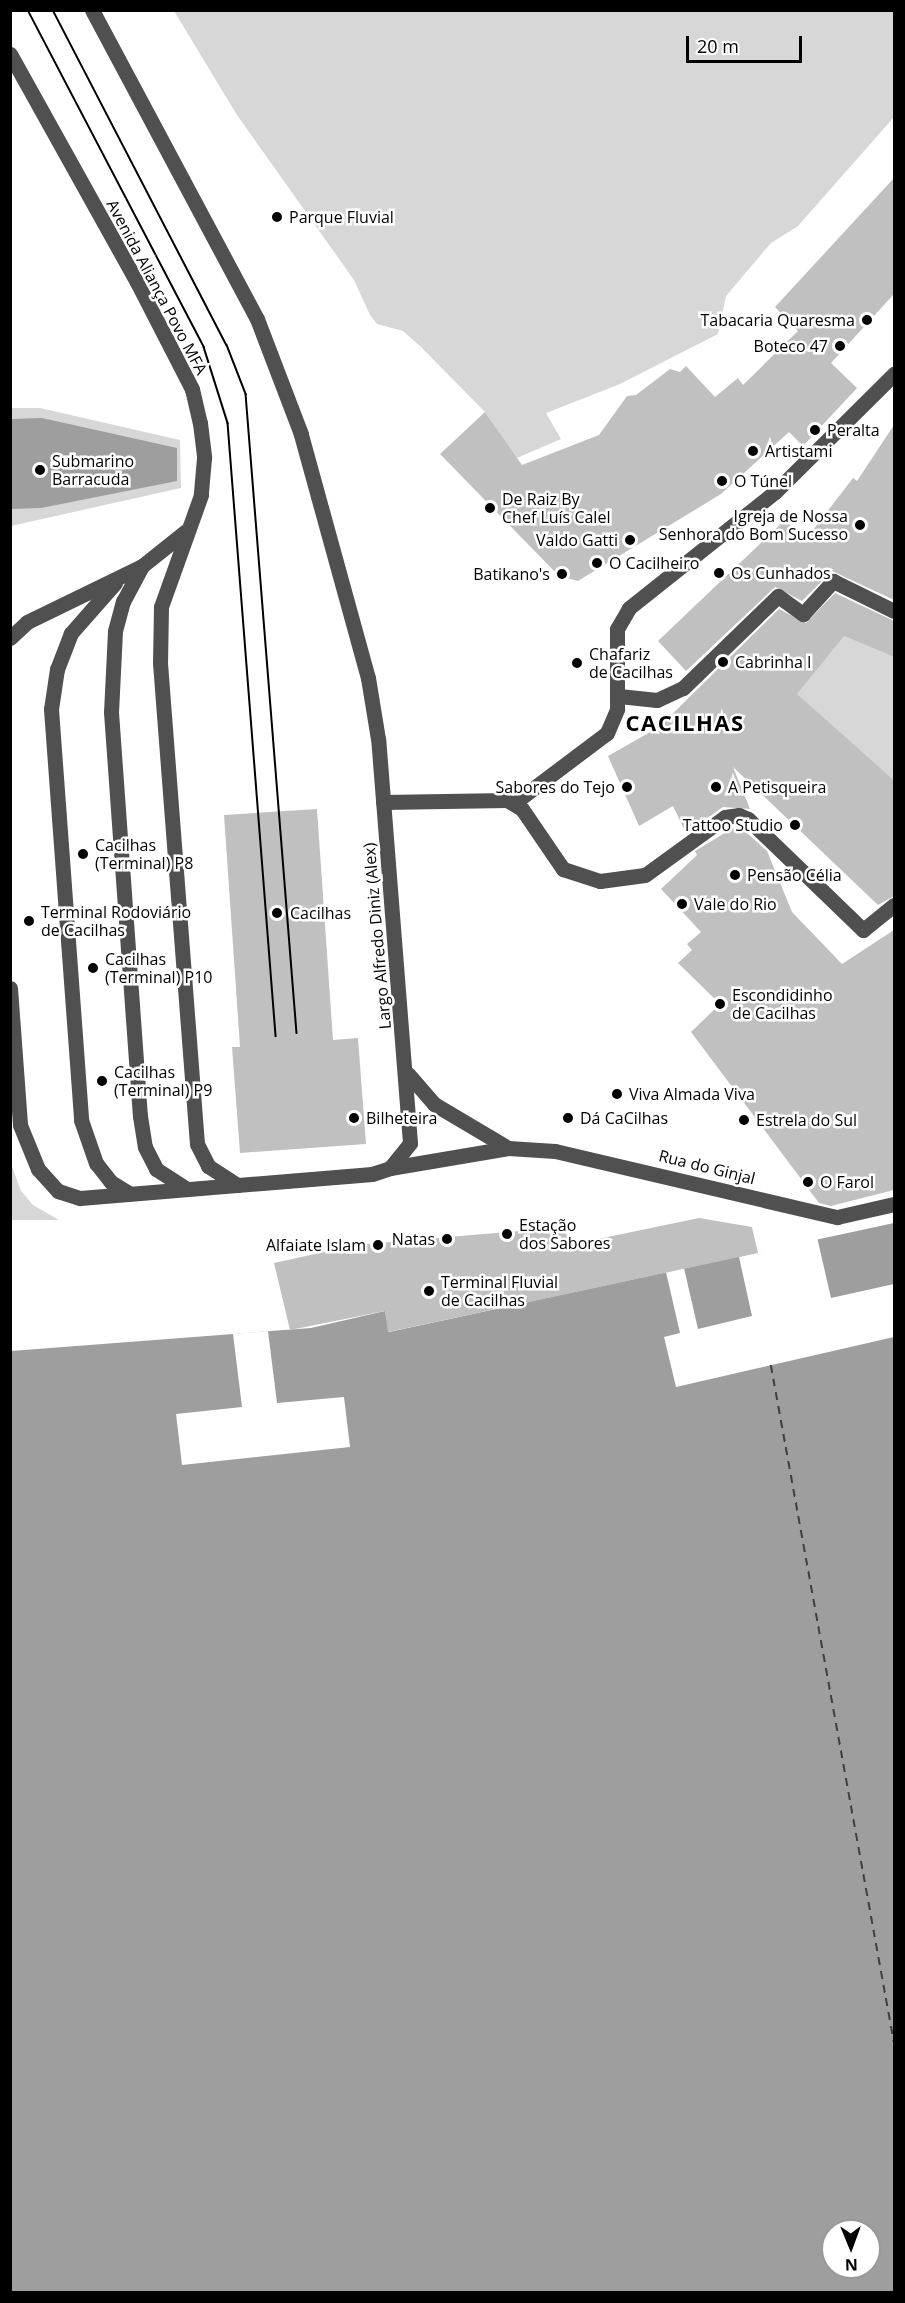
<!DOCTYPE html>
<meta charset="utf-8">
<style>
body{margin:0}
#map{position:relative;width:905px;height:2303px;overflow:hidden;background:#fff;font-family:"Open Sans",sans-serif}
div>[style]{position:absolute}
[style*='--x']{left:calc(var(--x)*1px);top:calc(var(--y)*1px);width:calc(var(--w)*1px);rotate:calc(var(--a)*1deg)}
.green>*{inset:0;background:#d7d7d7}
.water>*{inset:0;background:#9e9e9e}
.pier>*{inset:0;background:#fff}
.ferry>*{height:1.5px;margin-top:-0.75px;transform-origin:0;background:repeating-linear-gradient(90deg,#3f3f3f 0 8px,transparent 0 14px)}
.building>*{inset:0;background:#c0c0c0}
.minor>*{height:15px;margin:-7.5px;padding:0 7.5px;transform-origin:7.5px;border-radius:7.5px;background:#505050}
.tram>*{height:1.5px;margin:-0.75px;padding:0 0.75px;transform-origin:0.75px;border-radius:0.75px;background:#000}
.dots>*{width:16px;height:16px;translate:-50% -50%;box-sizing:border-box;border:3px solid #fff;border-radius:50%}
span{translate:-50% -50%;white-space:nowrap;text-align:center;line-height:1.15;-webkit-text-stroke:5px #fff;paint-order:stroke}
.poi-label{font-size:16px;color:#000}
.left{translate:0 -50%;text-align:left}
.right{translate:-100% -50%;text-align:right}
.street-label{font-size:16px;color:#000}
.district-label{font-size:22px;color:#000;font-weight:700;letter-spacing:1.5px}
.frame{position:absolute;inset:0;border:12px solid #000;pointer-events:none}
.north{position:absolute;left:821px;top:2219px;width:60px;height:60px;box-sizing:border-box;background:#fff;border:2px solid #999;border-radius:50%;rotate:179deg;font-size:16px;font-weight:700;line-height:24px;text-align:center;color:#000}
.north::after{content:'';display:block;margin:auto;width:21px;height:27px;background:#000;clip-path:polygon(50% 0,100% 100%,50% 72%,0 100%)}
.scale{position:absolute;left:686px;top:36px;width:116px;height:27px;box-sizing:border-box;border:3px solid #000;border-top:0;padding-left:8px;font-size:18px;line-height:21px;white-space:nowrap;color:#000;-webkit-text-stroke:4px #fff;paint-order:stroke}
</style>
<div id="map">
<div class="green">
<div style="clip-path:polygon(174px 11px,894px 11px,894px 117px,798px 226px,771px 243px,726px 296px,718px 334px,620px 384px,546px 413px,561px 439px,517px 458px,485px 412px,421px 347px,403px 331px,377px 324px,370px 315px,354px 280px,237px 115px)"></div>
<div style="clip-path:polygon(10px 408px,40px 408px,180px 440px,181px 488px,11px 526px)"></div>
<div style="clip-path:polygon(842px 635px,894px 657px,894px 780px,793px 691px)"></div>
<div style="clip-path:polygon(10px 1161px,21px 1191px,33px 1205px,59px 1220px,11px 1220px)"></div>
</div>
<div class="water">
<div style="clip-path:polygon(42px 418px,177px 448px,177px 481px,41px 508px,11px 509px,11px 419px)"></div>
<div style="clip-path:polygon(evenodd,894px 1223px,894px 2292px,11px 2292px,11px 1351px,311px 1328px,385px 1311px,389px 1332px,894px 1223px,833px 2231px,869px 2231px,869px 2267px,833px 2267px,833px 2231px)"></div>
</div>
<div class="pier">
<div style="clip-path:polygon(817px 1237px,831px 1298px,894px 1284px,894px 1337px,676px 1387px,664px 1337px,680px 1333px,666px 1272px,684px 1268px,698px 1329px,752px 1316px,739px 1257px)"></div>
<div style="clip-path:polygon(268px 1331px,277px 1403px,344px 1397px,350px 1447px,182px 1465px,176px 1414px,242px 1407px,233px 1334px)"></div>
</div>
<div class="ferry">
<div style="--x:771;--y:1365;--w:688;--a:79.7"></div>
</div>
<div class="building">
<div style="clip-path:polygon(894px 178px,894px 294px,831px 363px,857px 388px,803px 446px,789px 432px,721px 494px,578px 581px,559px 576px,440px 454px,485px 412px,522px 465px,599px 435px,627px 396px,636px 395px,670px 369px,680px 372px,686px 366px,715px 397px,738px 378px,743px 385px,798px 331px,775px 307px)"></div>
<div style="clip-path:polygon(894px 425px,894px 600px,832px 571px,802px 601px,775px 587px,686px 671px,658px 641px,785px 520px,806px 539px,853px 478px,857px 481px)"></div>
<div style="clip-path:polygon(835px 593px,894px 621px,894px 657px,844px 636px,797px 694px,894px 780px,894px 896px,878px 905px,733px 767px,750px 809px,723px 807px,686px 833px,673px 806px,639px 826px,608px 756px,659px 727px,779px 609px,806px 623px)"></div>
<div style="clip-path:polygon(317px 809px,333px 1040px,358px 1038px,366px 1144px,240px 1153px,232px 1047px,240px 1047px,224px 815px)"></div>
<div style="clip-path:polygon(738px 825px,767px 851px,792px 912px,842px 964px,894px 930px,894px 1190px,831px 1206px,819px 1203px,691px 1032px,720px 1004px,678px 963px,692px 950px,687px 944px,701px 932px,661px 889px,697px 855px,695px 851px)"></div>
<div style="clip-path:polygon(699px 1218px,752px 1227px,758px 1253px,388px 1332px,385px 1311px,290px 1330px,274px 1263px,356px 1245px,565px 1227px,569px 1245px)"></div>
</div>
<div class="minor">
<div style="--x:10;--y:54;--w:261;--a:60.9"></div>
<div style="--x:137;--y:282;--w:120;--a:62.8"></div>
<div style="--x:192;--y:389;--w:35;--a:77"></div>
<div style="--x:200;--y:423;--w:35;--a:83"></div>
<div style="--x:204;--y:458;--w:37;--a:95"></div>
<div style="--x:201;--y:495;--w:119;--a:109.7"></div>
<div style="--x:161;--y:607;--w:56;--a:91"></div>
<div style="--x:160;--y:663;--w:482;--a:85.6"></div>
<div style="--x:197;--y:1144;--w:25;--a:63"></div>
<div style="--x:208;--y:1166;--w:35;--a:33"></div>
<div style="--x:142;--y:566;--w:40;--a:118"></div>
<div style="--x:123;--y:601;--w:31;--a:105"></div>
<div style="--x:115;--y:631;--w:81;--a:92.8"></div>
<div style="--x:111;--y:712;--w:405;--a:85.9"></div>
<div style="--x:140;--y:1116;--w:31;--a:81"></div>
<div style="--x:145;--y:1147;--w:25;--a:63"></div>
<div style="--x:156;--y:1169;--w:35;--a:33"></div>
<div style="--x:115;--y:583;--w:67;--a:131.3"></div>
<div style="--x:71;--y:633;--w:39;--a:111"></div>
<div style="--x:57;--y:669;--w:40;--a:98.5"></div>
<div style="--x:51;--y:709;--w:412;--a:85.8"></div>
<div style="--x:81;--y:1120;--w:46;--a:70.8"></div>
<div style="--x:96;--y:1163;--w:24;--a:52"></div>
<div style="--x:111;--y:1182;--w:22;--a:32"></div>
<div style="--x:10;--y:638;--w:23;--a:-43"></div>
<div style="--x:27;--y:622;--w:128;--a:-26"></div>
<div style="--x:142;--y:566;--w:56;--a:-38.5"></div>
<div style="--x:619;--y:696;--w:38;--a:6"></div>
<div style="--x:657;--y:700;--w:29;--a:-25"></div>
<div style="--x:683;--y:688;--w:132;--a:-44.1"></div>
<div style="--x:778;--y:596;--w:31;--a:36"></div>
<div style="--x:803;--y:614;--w:45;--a:-47.7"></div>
<div style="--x:833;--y:581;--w:68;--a:26.2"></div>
<div style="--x:383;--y:802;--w:124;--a:-0.9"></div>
<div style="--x:507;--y:800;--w:17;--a:31"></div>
<div style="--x:522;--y:809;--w:73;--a:55.7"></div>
<div style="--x:563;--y:869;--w:39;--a:18"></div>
<div style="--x:600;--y:881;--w:45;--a:-7.6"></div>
<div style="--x:645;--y:875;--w:99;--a:-35.9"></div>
<div style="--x:725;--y:817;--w:14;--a:-8"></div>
<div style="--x:739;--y:815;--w:10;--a:24"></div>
<div style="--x:748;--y:819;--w:160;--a:44"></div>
<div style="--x:863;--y:930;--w:40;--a:-39"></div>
<div style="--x:514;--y:803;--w:116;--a:-37"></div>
<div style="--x:607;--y:733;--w:26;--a:-67"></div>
<div style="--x:617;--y:709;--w:80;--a:-90"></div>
<div style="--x:617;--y:629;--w:24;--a:-60"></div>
<div style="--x:629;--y:608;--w:186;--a:-38.5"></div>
<div style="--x:775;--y:492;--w:168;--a:-44.8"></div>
<div style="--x:10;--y:988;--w:137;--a:85.8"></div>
<div style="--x:20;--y:1125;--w:48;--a:67.8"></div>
<div style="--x:38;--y:1169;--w:30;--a:48"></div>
<div style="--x:58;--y:1191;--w:23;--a:18"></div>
<div style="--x:80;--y:1198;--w:293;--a:-4.7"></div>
<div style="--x:372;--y:1174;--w:19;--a:-18"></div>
<div style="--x:390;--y:1168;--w:32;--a:-51"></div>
<div style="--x:410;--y:1143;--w:405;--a:-94.5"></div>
<div style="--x:378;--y:739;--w:62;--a:-99.3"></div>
<div style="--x:368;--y:678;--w:253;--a:-105.4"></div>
<div style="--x:301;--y:434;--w:123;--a:-110.9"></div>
<div style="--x:257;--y:319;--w:350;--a:-118.1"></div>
<div style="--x:408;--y:1074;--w:40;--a:49"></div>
<div style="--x:434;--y:1104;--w:86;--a:30.7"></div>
<div style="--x:390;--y:1168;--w:120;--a:-9.6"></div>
<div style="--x:508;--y:1148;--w:47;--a:3.7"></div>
<div style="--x:555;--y:1151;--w:290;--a:13.2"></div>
<div style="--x:837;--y:1217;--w:58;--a:-12.8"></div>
</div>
<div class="tram">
<div style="--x:28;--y:10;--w:380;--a:62.4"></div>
<div style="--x:204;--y:347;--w:80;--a:72.5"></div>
<div style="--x:228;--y:423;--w:615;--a:85.52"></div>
<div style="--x:53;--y:10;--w:377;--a:62.6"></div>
<div style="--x:227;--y:345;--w:53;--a:68.8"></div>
<div style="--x:246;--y:394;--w:641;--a:85.44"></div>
</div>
<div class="dots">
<div style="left:277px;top:217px;background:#000"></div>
<div style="left:867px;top:320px;background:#000"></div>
<div style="left:840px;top:346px;background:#000"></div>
<div style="left:815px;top:430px;background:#000"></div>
<div style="left:753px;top:451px;background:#000"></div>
<div style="left:40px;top:470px;background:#000"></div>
<div style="left:722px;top:481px;background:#000"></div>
<div style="left:490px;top:508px;background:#000"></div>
<div style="left:860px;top:525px;background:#000"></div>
<div style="left:630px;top:540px;background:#000"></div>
<div style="left:597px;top:563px;background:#000"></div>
<div style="left:719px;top:573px;background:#000"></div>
<div style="left:562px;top:574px;background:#000"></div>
<div style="left:723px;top:662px;background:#000"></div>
<div style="left:577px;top:663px;background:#000"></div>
<div style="left:627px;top:787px;background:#000"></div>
<div style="left:716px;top:787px;background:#000"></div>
<div style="left:795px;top:825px;background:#000"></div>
<div style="left:83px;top:854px;background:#000"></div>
<div style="left:735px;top:875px;background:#000"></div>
<div style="left:682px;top:904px;background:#000"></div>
<div style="left:277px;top:913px;background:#000"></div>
<div style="left:29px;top:921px;background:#000"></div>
<div style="left:93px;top:968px;background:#000"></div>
<div style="left:720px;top:1004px;background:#000"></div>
<div style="left:102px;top:1081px;background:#000"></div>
<div style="left:617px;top:1094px;background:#000"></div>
<div style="left:354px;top:1118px;background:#000"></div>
<div style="left:568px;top:1118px;background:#000"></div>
<div style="left:744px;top:1120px;background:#000"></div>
<div style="left:808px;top:1182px;background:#000"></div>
<div style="left:507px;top:1234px;background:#000"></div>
<div style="left:447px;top:1239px;background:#000"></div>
<div style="left:378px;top:1245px;background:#000"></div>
<div style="left:429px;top:1291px;background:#000"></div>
</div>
<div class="poi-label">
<span class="left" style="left:289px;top:217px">Parque Fluvial</span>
<span class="right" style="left:855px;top:320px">Tabacaria Quaresma</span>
<span class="right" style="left:828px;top:346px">Boteco 47</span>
<span class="left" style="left:827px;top:430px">Peralta</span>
<span class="left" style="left:765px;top:451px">Artistami</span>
<span class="left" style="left:52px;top:470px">Submarino<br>Barracuda</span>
<span class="left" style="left:734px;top:481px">O Túnel</span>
<span class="left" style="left:502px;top:508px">De Raiz By<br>Chef Luís Calel</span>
<span class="right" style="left:848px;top:525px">Igreja de Nossa<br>Senhora do Bom Sucesso</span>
<span class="right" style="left:618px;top:540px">Valdo Gatti</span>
<span class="left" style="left:609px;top:563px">O Cacilheiro</span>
<span class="left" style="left:731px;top:573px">Os Cunhados</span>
<span class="right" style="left:550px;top:574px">Batikano's</span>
<span class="left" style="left:589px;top:663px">Chafariz<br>de Cacilhas</span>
<span class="left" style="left:735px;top:662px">Cabrinha I</span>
<span class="right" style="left:615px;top:787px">Sabores do Tejo</span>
<span class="left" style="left:728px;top:787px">A Petisqueira</span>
<span class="right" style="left:783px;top:825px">Tattoo Studio</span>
<span class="left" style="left:95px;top:854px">Cacilhas<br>(Terminal) P8</span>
<span class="left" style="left:747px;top:875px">Pensão Célia</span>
<span class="left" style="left:694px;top:904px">Vale do Rio</span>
<span class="left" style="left:41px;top:921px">Terminal Rodoviário<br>de Cacilhas</span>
<span class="left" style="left:290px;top:913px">Cacilhas</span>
<span class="left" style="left:105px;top:968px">Cacilhas<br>(Terminal) P10</span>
<span class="left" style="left:732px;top:1004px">Escondidinho<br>de Cacilhas</span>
<span class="left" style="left:114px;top:1081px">Cacilhas<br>(Terminal) P9</span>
<span class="left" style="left:629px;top:1094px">Viva Almada Viva</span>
<span class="left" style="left:366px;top:1118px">Bilheteira</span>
<span class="left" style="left:580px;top:1118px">Dá CaCilhas</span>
<span class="left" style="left:756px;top:1120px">Estrela do Sul</span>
<span class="left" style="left:820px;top:1182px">O Farol</span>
<span class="left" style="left:519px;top:1234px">Estação<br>dos Sabores</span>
<span class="right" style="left:435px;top:1239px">Natas</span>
<span class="right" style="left:366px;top:1245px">Alfaiate Islam</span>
<span class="left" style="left:441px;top:1291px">Terminal Fluvial<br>de Cacilhas</span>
</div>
<div class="street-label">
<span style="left:157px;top:287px;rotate:62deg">Avenida Aliança Povo MFA</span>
<span style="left:377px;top:936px;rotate:-95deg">Largo Alfredo Diniz (Alex)</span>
<span style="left:707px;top:1167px;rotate:14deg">Rua do Ginjal</span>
</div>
<div class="district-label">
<span style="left:685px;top:723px">CACILHAS</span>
</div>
<div class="frame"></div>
<div class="north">N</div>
<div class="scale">20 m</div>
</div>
